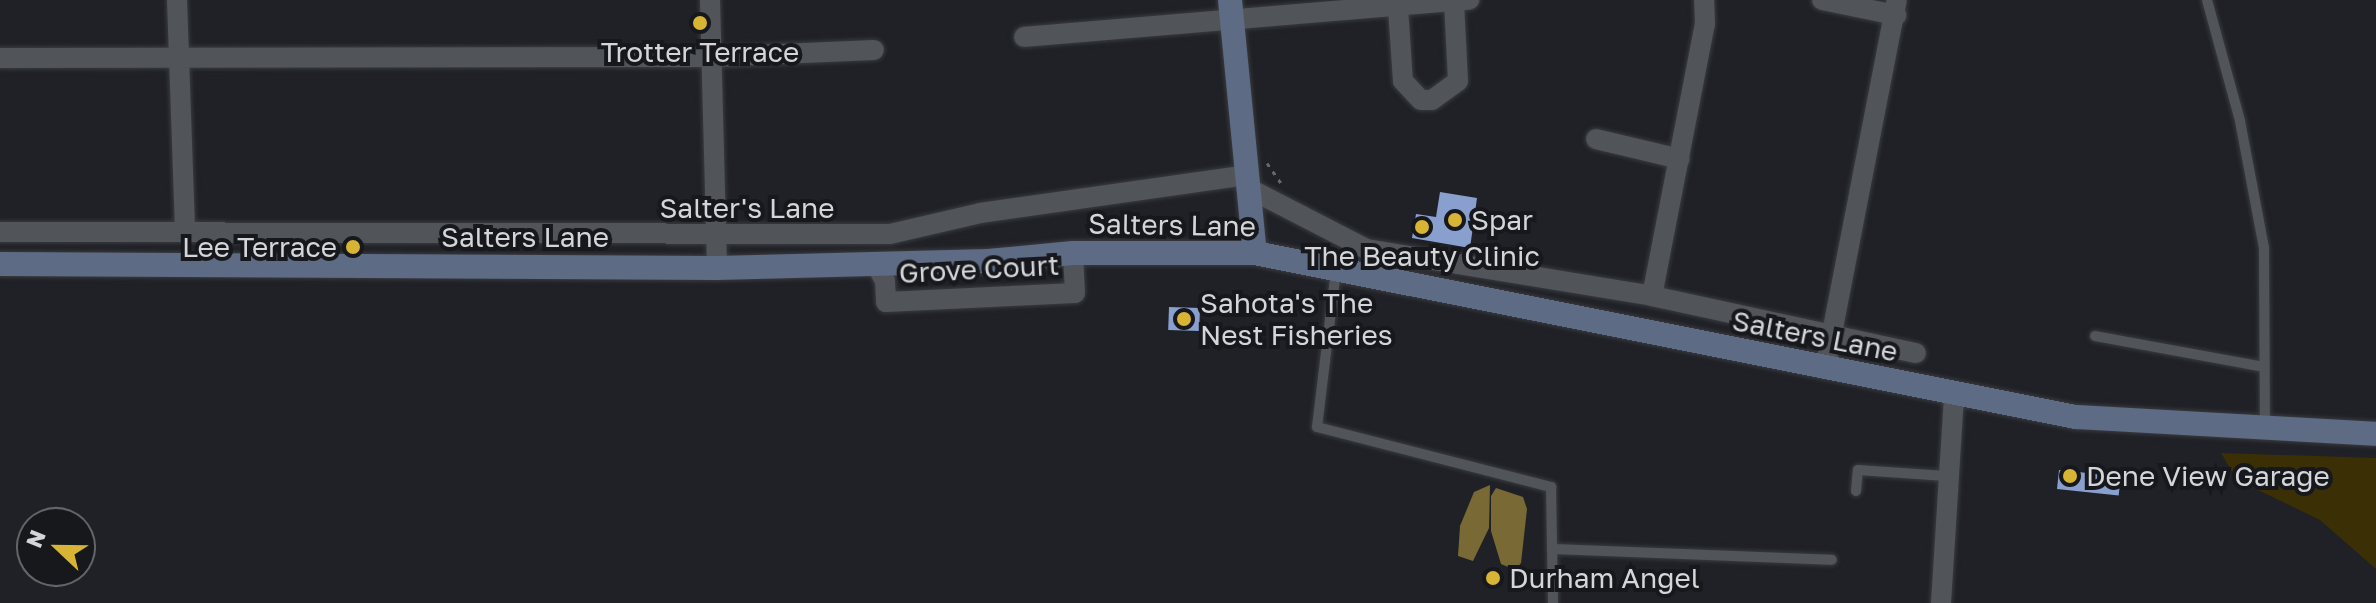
<!DOCTYPE html>
<style>
body{margin:0}
#map{position:relative;width:2376px;height:603px;overflow:hidden;background:#1f2126;font-family:"Golos Text",sans-serif}
div>[style]{position:absolute}
[style*='--x']{left:calc(var(--x)*1px);top:calc(var(--y)*1px);width:calc(var(--w)*1px);rotate:calc(var(--a)*1deg)}
.green>*{inset:0;background:#3a2f05}
.water>*{inset:0;background:#796935}
.building>*{inset:0;background:#89a0cf;transform-origin:0 0}
.path>*{height:3px;margin-top:-1.5px;transform-origin:0;background:repeating-linear-gradient(90deg,#66686c 0 4px,transparent 0 10px)}
.roads{filter:drop-shadow(0 0 2px #393b3f) drop-shadow(0 0 2px #393b3f)}
.lane>*{height:10px;margin:-5px;padding:0 5px;transform-origin:5px;border-radius:5px;background:#515459}
.street>*{height:20px;margin:-10px;padding:0 10px;transform-origin:10px;border-radius:10px;background:#515459}
.secondary>*{height:24px;margin:-12px;padding:0 12px;transform-origin:12px;border-radius:12px;background:#5e6b85}
.dots>*{width:22px;height:22px;translate:-50% -50%;box-sizing:border-box;border:4px solid #16181c;border-radius:50%}
span{translate:-50% -50%;white-space:nowrap;text-align:center;line-height:1.15;-webkit-text-stroke:8px #16181c;paint-order:stroke}
.poi-label{font-size:28px;color:#d3d5d8}
.left{translate:0 -50%;text-align:left}
.right{translate:-100% -50%;text-align:right}
.street-label{font-size:28px;color:#d3d5d8}
.north{position:absolute;left:16px;top:507px;width:80px;height:80px;box-sizing:border-box;background:#16181c;border:2px solid #626467;border-radius:50%;rotate:292deg;font-size:22px;font-weight:700;line-height:32px;text-align:center;color:#d3d5d8}
.north::after{content:'';display:block;margin:auto;width:28px;height:36px;background:#d7b434;clip-path:polygon(50% 0,100% 100%,50% 72%,0 100%)}
</style>
<div id="map">
<div class="green">
<div style="clip-path:polygon(2221px 453px,2376px 458px,2376px 569px,2320px 520px,2237px 480px)"></div>
</div>
<div class="water">
<div style="clip-path:polygon(1490px 485px,1489px 528px,1473px 561px,1458px 556px,1460px 526px,1474px 492px)"></div>
<div style="clip-path:polygon(1496px 488px,1523px 497px,1527px 509px,1521px 563px,1515px 570px,1501px 564px,1491px 531px,1491px 496px)"></div>
</div>
<div class="building">
<div style="clip-path:polygon(1440px 192px,1477px 198px,1470px 248px,1412px 238px,1416px 214px,1436px 217px)"></div>
<div style="left:1169px;top:307px;width:31px;height:23px;rotate:2deg"></div>
<div style="left:2059px;top:470px;width:62px;height:19px;rotate:6deg"></div>
</div>
<div class="path">
<div style="--x:1267;--y:163;--w:24;--a:55"></div>
</div>
<div class="roads">
<div class="lane">
<div style="--x:2207;--y:0;--w:125;--a:74.7"></div>
<div style="--x:2240;--y:121;--w:129;--a:79.3"></div>
<div style="--x:2264;--y:248;--w:178;--a:89.7"></div>
<div style="--x:1336;--y:270;--w:158;--a:96.9"></div>
<div style="--x:1317;--y:427;--w:242;--a:14.4"></div>
<div style="--x:1551;--y:487;--w:116;--a:89"></div>
<div style="--x:2095;--y:336;--w:172;--a:10.4"></div>
<div style="--x:1856;--y:491;--w:21;--a:-85"></div>
<div style="--x:1858;--y:470;--w:88;--a:3.9"></div>
<div style="--x:1552;--y:549;--w:280;--a:2.2"></div>
</div>
<div class="street">
<div style="--x:177;--y:0;--w:233;--a:88"></div>
<div style="--x:710;--y:0;--w:268;--a:88.5"></div>
<div style="--x:1822;--y:0;--w:76;--a:11.5"></div>
<div style="--x:1398;--y:8;--w:73;--a:86.1"></div>
<div style="--x:1403;--y:81;--w:26;--a:47"></div>
<div style="--x:1421;--y:100;--w:11;--a:0"></div>
<div style="--x:1432;--y:100;--w:32;--a:-36"></div>
<div style="--x:1458;--y:81;--w:80;--a:-92.9"></div>
<div style="--x:1024;--y:37;--w:447;--a:-4.8"></div>
<div style="--x:0;--y:58;--w:711;--a:-0.08"></div>
<div style="--x:711;--y:57;--w:163;--a:-2.5"></div>
<div style="--x:1596;--y:139;--w:86;--a:13.4"></div>
<div style="--x:1250;--y:189;--w:131;--a:27.3"></div>
<div style="--x:1366;--y:249;--w:290;--a:9.3"></div>
<div style="--x:1652;--y:296;--w:270;--a:12.2"></div>
<div style="--x:0;--y:232;--w:890;--a:0.13"></div>
<div style="--x:890;--y:234;--w:92;--a:-13.1"></div>
<div style="--x:980;--y:213;--w:271;--a:-8.1"></div>
<div style="--x:877;--y:266;--w:17;--a:62"></div>
<div style="--x:885;--y:281;--w:21;--a:87"></div>
<div style="--x:886;--y:302;--w:189;--a:-2.7"></div>
<div style="--x:1075;--y:293;--w:40;--a:-92.9"></div>
<div style="--x:1652;--y:296;--w:277;--a:-79"></div>
<div style="--x:1705;--y:24;--w:24;--a:-92"></div>
<div style="--x:1825;--y:369;--w:376;--a:-79"></div>
<div style="--x:1941;--y:603;--w:208;--a:-86.4"></div>
</div>
<div class="secondary">
<div style="--x:1230;--y:0;--w:254;--a:84.4"></div>
<div style="--x:0;--y:264;--w:717;--a:0.32"></div>
<div style="--x:717;--y:268;--w:271;--a:-1.5"></div>
<div style="--x:988;--y:261;--w:85;--a:-5.4"></div>
<div style="--x:1073;--y:253;--w:182;--a:0"></div>
<div style="--x:1255;--y:253;--w:837;--a:11.3"></div>
<div style="--x:2076;--y:417;--w:300;--a:3.2"></div>
</div>
</div>
<div class="dots">
<div style="left:700px;top:23px;background:#d7b434"></div>
<div style="left:1455px;top:220px;background:#d7b434"></div>
<div style="left:1422px;top:227px;background:#d7b434"></div>
<div style="left:353px;top:247px;background:#d7b434"></div>
<div style="left:1184px;top:319px;background:#d7b434"></div>
<div style="left:2070px;top:476px;background:#d7b434"></div>
<div style="left:1493px;top:578px;background:#d7b434"></div>
</div>
<div class="poi-label">
<span style="left:700px;top:52px">Trotter Terrace</span>
<span class="left" style="left:1471px;top:220px">Spar</span>
<span class="right" style="left:337px;top:247px">Lee Terrace</span>
<span style="left:1422px;top:256px">The Beauty Clinic</span>
<span class="left" style="left:1200px;top:319px">Sahota's The<br>Nest Fisheries</span>
<span class="left" style="left:2086px;top:476px">Dene View Garage</span>
<span class="left" style="left:1509px;top:578px">Durham Angel</span>
</div>
<div class="street-label">
<span style="left:747px;top:208px">Salter's Lane</span>
<span style="left:1172px;top:225px;rotate:1deg">Salters Lane</span>
<span style="left:525px;top:237px">Salters Lane</span>
<span style="left:979px;top:269px;rotate:-3deg">Grove Court</span>
<span style="left:1815px;top:336px;rotate:11deg">Salters Lane</span>
</div>
<div class="north">N</div>
</div>
